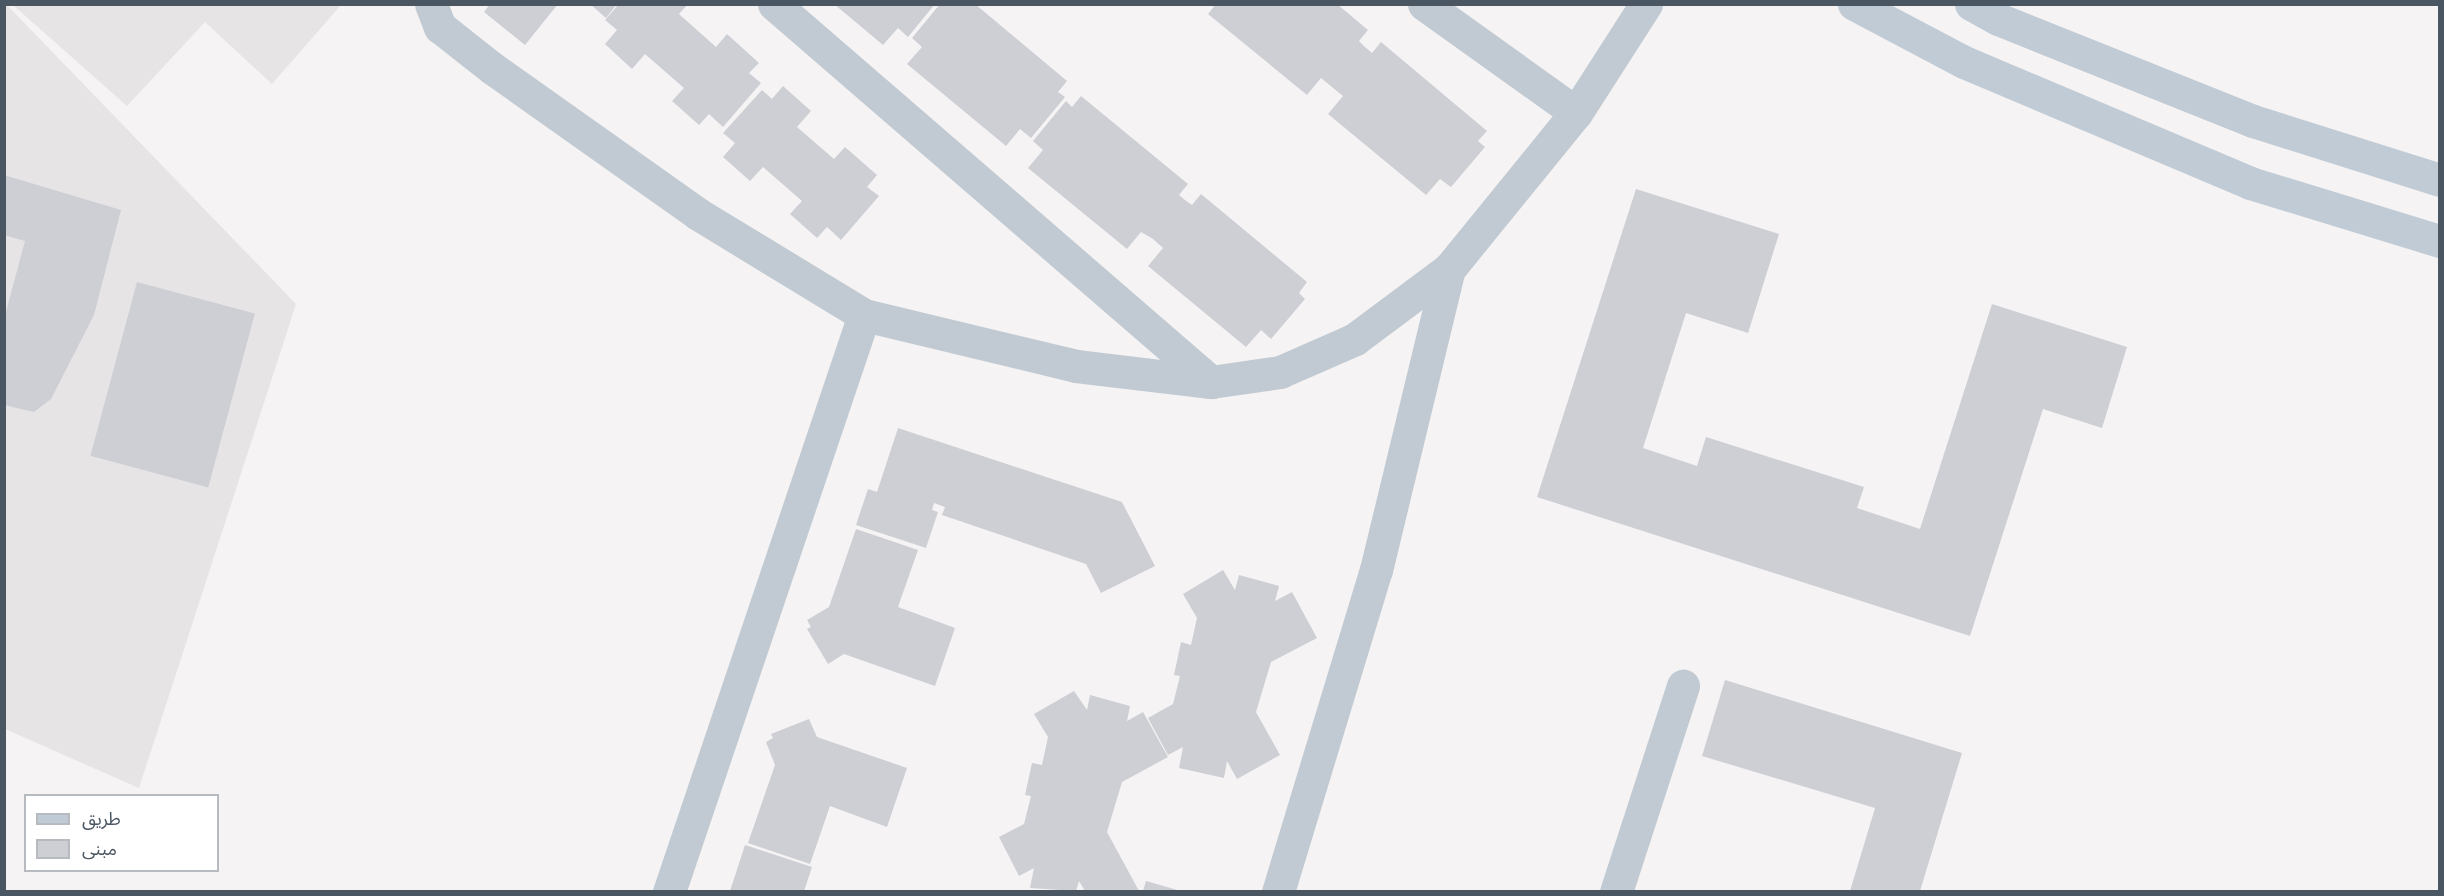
<!DOCTYPE html>
<meta charset="utf-8">
<style>
body{margin:0}
#map{position:relative;width:2444px;height:896px;overflow:hidden;background:#f5f3f3;font-family:Commissioner,"Noto Sans Arabic",sans-serif}
div>[style]{position:absolute}
[style*='--x']{left:calc(var(--x)*1px);top:calc(var(--y)*1px);width:calc(var(--w)*1px);rotate:calc(var(--a)*1deg)}
.education>*{inset:0;background:#e6e4e5}
.building>*{inset:0;background:#cdcfd5;transform-origin:0 0}
.minor>*{height:33px;margin:-16.5px;padding:0 16.5px;transform-origin:16.5px;border-radius:16.5px;background:#c1cad2}
.secondary>*{height:33px;margin:-16.5px;padding:0 16.5px;transform-origin:16.5px;border-radius:16.5px;background:#c1cbd6}
span{translate:-50% -50%;white-space:nowrap;text-align:center;line-height:1.15;-webkit-text-stroke:4.5px #fff;paint-order:stroke}
.frame{position:absolute;inset:0;border:6px solid #4a5661;pointer-events:none}
.legend{position:absolute;left:24px;top:794px;width:195px;height:78px;box-sizing:border-box;background:#fff;border:2px solid #b7bbc0;margin:0;padding:8px 10px;list-style:none;font-size:18px;color:#4a5661}
.legend li{display:flex;align-items:center;gap:12px;height:30px}
.legend b{width:30px;border:2px solid #b7bbc0}
</style>
<div id="map">
<div class="education">
<div style="clip-path:polygon(6px 4px,296px 304px,139px 788px,5px 729px)"></div>
<div style="clip-path:polygon(13px 5px,341px 5px,272px 84px,205px 22px,127px 106px)"></div>
</div>
<div class="building">
<div style="clip-path:polygon(490px 4px,558px 4px,525px 45px,484px 12px)"></div>
<div style="clip-path:polygon(590px 4px,617px 4px,606px 18px)"></div>
<div style="clip-path:polygon(619px 4px,688px 4px,679px 14px,716px 47px,727px 34px,759px 63px,749px 73px,761px 83px,723px 127px,709px 114px,699px 125px,672px 101px,684px 88px,645px 54px,632px 69px,605px 44px,617px 30px,605px 20px)"></div>
<div style="clip-path:polygon(834px 4px,935px 4px,908px 37px,898px 28px,883px 45px)"></div>
<div style="clip-path:polygon(940px 4px,975px 4px,1067px 81px,1058px 92px,1065px 97px,1031px 138px,1020px 129px,1006px 146px,907px 64px,922px 47px,912px 38px)"></div>
<div style="clip-path:polygon(1216px 4px,1337px 4px,1368px 30px,1359px 41px,1365px 47px,1372px 53px,1381px 42px,1487px 131px,1478px 141px,1485px 147px,1451px 187px,1440px 179px,1426px 195px,1328px 114px,1343px 96px,1321px 78px,1307px 95px,1208px 14px)"></div>
<div style="clip-path:polygon(783px 86px,811px 111px,797px 127px,834px 159px,845px 147px,877px 175px,867px 187px,879px 196px,841px 240px,827px 227px,817px 238px,790px 214px,802px 201px,763px 167px,750px 181px,723px 157px,735px 143px,723px 133px,762px 90px,772px 99px)"></div>
<div style="clip-path:polygon(1081px 96px,1188px 184px,1179px 195px,1185px 200px,1192px 205px,1201px 194px,1307px 282px,1299px 293px,1305px 299px,1271px 339px,1261px 330px,1246px 347px,1148px 266px,1163px 248px,1153px 239px,1141px 232px,1127px 249px,1028px 168px,1043px 150px,1033px 141px,1066px 101px,1072px 107px)"></div>
<div style="clip-path:polygon(4px 175px,121px 210px,94px 315px,51px 399px,34px 412px,4px 405px,4px 319px,25px 241px,4px 235px)"></div>
<div style="clip-path:polygon(1636px 189px,1779px 234px,1748px 333px,1686px 313px,1643px 448px,1697px 466px,1706px 437px,1864px 487px,1857px 508px,1920px 529px,1992px 304px,2127px 347px,2102px 428px,2043px 409px,1970px 636px,1537px 497px)"></div>
<div style="left:137px;top:282px;width:122px;height:180px;rotate:15deg"></div>
<div style="clip-path:polygon(898px 428px,1122px 502px,1155px 566px,1101px 593px,1086px 564px,942px 515px,945px 507px,934px 503px,932px 510px,938px 512px,926px 548px,856px 525px,868px 489px,877px 492px)"></div>
<div style="clip-path:polygon(856px 529px,918px 550px,898px 607px,955px 628px,935px 686px,844px 654px,828px 664px,807px 629px,811px 627px,807px 620px,829px 607px)"></div>
<div style="clip-path:polygon(1223px 570px,1235px 590px,1239px 575px,1279px 586px,1275px 601px,1292px 592px,1317px 638px,1271px 662px,1256px 712px,1280px 755px,1237px 779px,1227px 761px,1224px 778px,1179px 768px,1183px 747px,1168px 755px,1148px 718px,1173px 704px,1180px 676px,1174px 675px,1181px 642px,1191px 645px,1197px 618px,1183px 594px)"></div>
<div style="clip-path:polygon(1725px 680px,1962px 753px,1920px 891px,1850px 891px,1875px 808px,1702px 756px)"></div>
<div style="clip-path:polygon(1074px 691px,1087px 710px,1090px 695px,1130px 706px,1127px 721px,1143px 712px,1168px 757px,1122px 782px,1107px 832px,1139px 891px,1085px 891px,1079px 881px,1076px 891px,1030px 888px,1034px 868px,1019px 876px,999px 837px,1024px 824px,1031px 796px,1025px 795px,1032px 763px,1042px 765px,1048px 737px,1034px 714px)"></div>
<div style="clip-path:polygon(809px 719px,817px 737px,907px 768px,887px 827px,830px 806px,810px 864px,748px 843px,775px 765px,766px 742px,773px 738px,771px 734px)"></div>
<div style="clip-path:polygon(745px 845px,812px 867px,804px 891px,730px 891px)"></div>
<div style="clip-path:polygon(1146px 881px,1181px 891px,1143px 891px)"></div>
</div>
<div class="minor">
<div style="--x:431;--y:4;--w:25;--a:69"></div>
<div style="--x:440;--y:27;--w:66;--a:38.3"></div>
<div style="--x:492;--y:68;--w:252;--a:35.3"></div>
<div style="--x:698;--y:214;--w:194;--a:31.3"></div>
<div style="--x:864;--y:315;--w:218;--a:13.5"></div>
<div style="--x:1076;--y:366;--w:136;--a:6.8"></div>
<div style="--x:1211;--y:382;--w:70;--a:-8.2"></div>
<div style="--x:1280;--y:372;--w:82;--a:-23.7"></div>
<div style="--x:1355;--y:339;--w:117;--a:-36.7"></div>
<div style="--x:1449;--y:269;--w:201;--a:-50.9"></div>
<div style="--x:1576;--y:113;--w:130;--a:-57.3"></div>
<div style="--x:774;--y:4;--w:578;--a:40.86"></div>
<div style="--x:1424;--y:4;--w:187;--a:35.6"></div>
<div style="--x:669;--y:892;--w:609;--a:-71.33"></div>
<div style="--x:1278;--y:892;--w:337;--a:-73.1"></div>
<div style="--x:1376;--y:570;--w:310;--a:-76.4"></div>
<div style="--x:1616;--y:892;--w:217;--a:-72"></div>
</div>
<div class="secondary">
<div style="--x:1854;--y:4;--w:124;--a:27.8"></div>
<div style="--x:1964;--y:62;--w:311;--a:22.9"></div>
<div style="--x:2250;--y:183;--w:199;--a:17"></div>
<div style="--x:1971;--y:4;--w:31;--a:29"></div>
<div style="--x:1998;--y:19;--w:275;--a:21.8"></div>
<div style="--x:2253;--y:121;--w:196;--a:17.5"></div>
</div>
<div class="frame"></div>
<ul class="legend">
<li><b style="height:8px;background:#c1cbd6"></b>طريق</li>
<li><b style="height:16px;background:#cdcfd5"></b>مبنى</li>
</ul>
</div>
